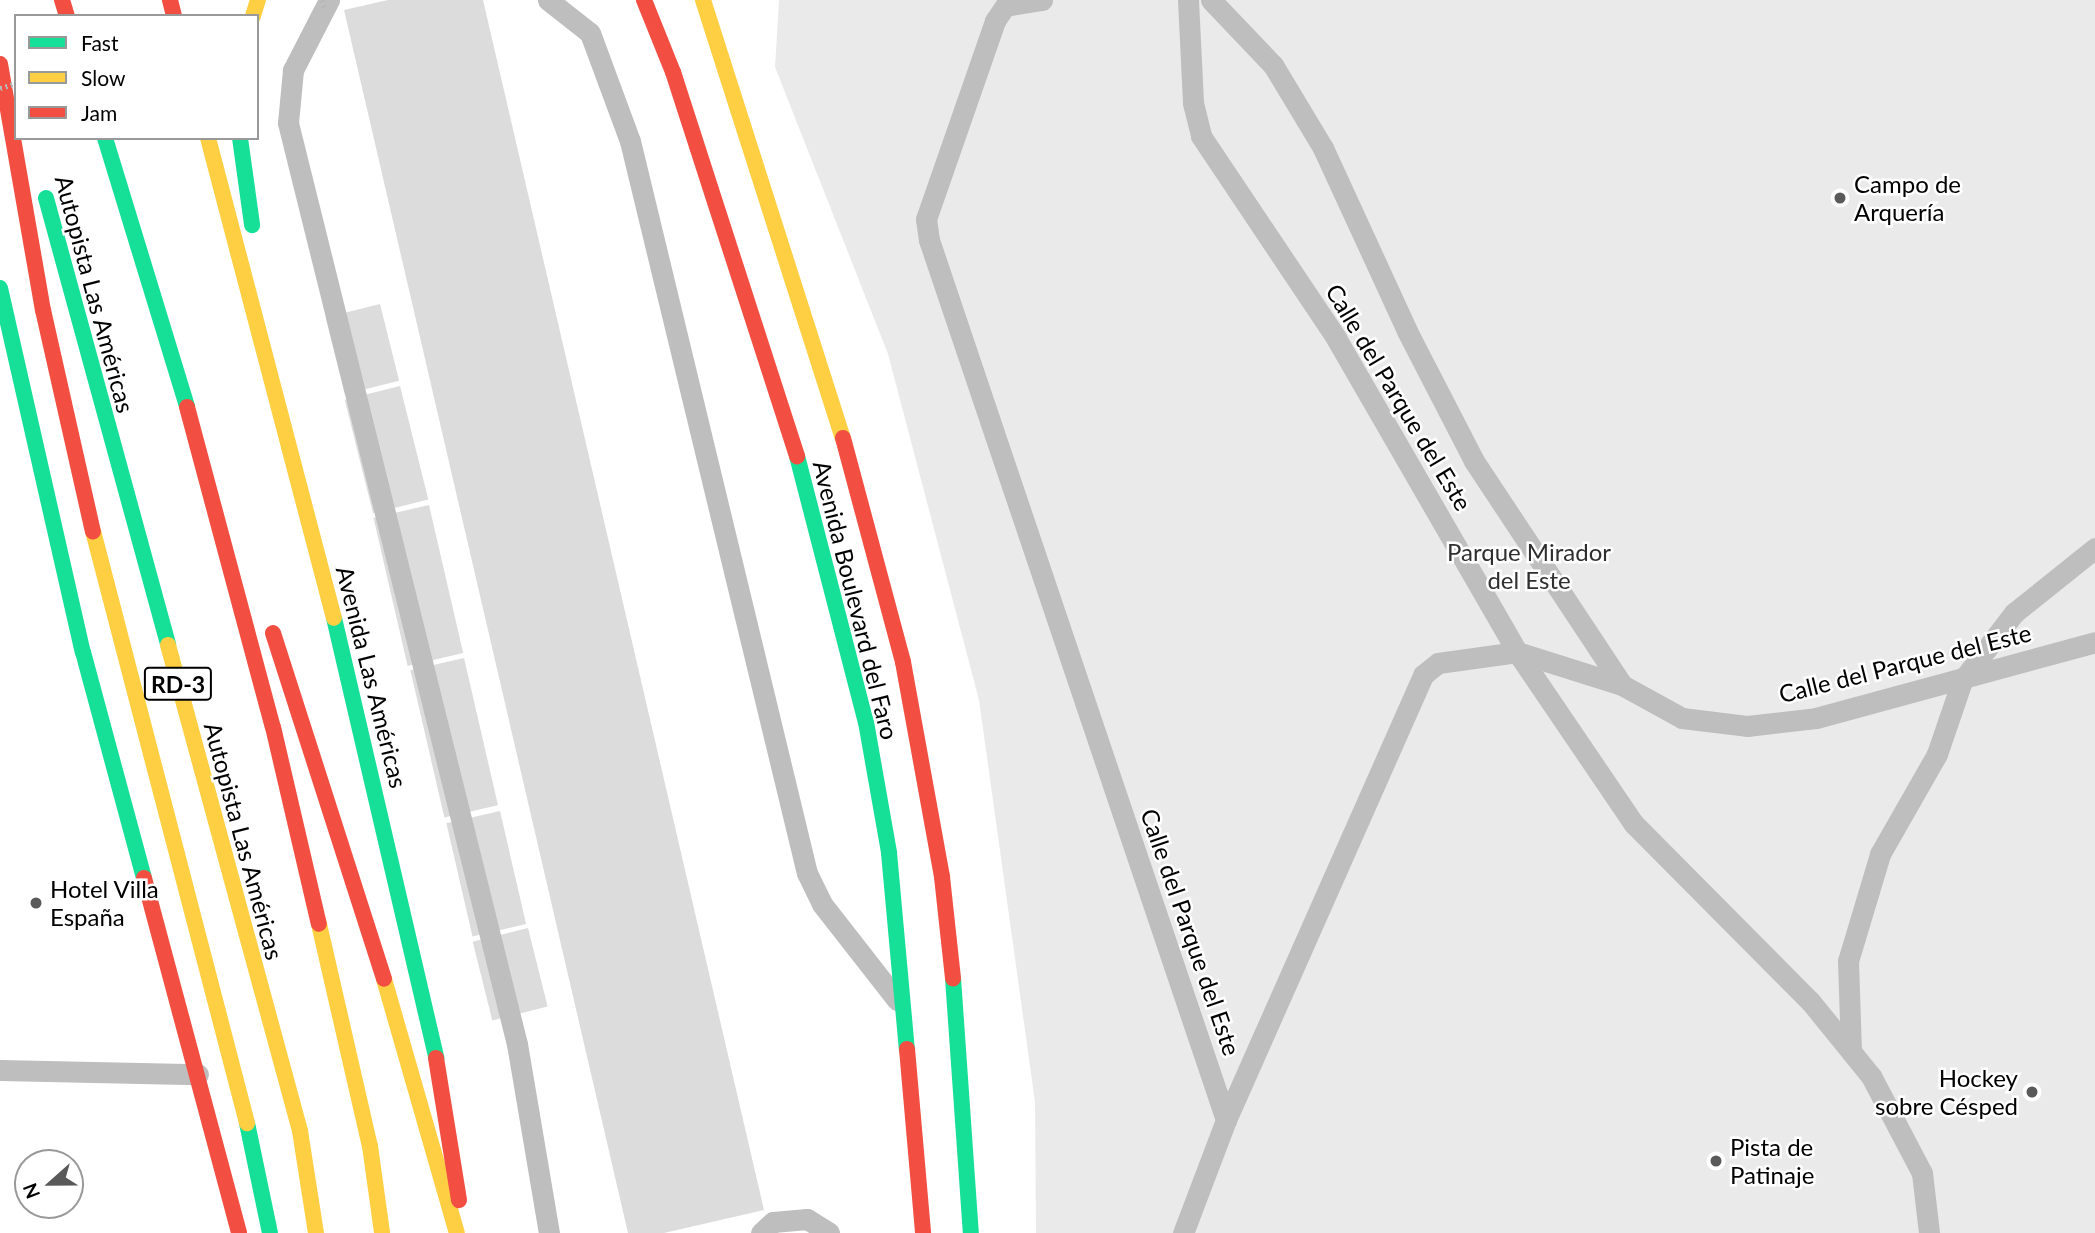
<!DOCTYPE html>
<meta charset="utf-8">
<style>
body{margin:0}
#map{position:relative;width:2095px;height:1233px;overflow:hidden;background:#fff;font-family:Lato,sans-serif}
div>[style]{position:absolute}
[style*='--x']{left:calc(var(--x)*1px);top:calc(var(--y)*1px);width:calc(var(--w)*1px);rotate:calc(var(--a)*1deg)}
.green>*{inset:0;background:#eaeaea}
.building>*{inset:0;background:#dcdcdc;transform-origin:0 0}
.lane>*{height:21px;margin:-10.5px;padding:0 10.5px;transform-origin:10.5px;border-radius:10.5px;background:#bebebe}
.fast>*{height:16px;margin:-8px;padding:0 8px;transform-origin:8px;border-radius:8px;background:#16e098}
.slow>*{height:16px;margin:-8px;padding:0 8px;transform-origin:8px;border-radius:8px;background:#ffcf43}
.jam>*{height:16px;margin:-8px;padding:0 8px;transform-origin:8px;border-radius:8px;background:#f24e42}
.path-bridge>*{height:4.5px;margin-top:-2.25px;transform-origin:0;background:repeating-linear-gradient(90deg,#b8b8b8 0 2px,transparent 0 5.5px)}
.dots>*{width:19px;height:19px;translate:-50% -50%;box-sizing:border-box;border:4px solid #fff;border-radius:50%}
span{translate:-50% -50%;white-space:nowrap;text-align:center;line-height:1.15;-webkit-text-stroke:5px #fff;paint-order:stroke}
.shield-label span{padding:2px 5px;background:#fff;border:2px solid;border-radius:5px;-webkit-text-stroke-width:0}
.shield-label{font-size:23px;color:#000;font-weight:700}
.poi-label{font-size:24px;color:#000}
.left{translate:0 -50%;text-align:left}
.right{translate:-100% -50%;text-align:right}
.street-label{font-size:24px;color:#000}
.park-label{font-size:24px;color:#2f2f2f}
.legend{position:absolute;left:14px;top:14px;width:245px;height:126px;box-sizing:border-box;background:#fff;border:2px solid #999;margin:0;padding:9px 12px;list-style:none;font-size:21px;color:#000}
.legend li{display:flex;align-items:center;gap:14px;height:35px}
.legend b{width:35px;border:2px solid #999}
.north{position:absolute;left:14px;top:1149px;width:70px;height:70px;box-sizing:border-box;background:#fff;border:2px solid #999;border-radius:50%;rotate:249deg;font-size:19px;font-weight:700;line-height:28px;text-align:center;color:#000}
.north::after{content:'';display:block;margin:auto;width:24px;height:32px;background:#595959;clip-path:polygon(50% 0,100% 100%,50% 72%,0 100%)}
</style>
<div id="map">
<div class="green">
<div style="clip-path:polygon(779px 0,2095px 0,2095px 1233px,1036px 1233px,1035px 1102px,979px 700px,888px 354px,775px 67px)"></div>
</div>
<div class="building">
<div style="clip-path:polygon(388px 0,483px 0,764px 1210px,664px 1233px,628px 1233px,344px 10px)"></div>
<div style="left:380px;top:304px;width:79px;height:56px;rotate:76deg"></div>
<div style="left:400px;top:386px;width:117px;height:57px;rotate:76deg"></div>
<div style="left:429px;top:505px;width:152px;height:57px;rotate:77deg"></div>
<div style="left:464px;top:658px;width:151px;height:55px;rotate:77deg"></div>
<div style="left:500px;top:811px;width:116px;height:55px;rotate:77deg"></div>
<div style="left:528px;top:928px;width:81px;height:57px;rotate:76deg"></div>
</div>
<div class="lane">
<div style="--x:329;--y:0;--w:79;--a:117.2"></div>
<div style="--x:293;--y:70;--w:53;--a:95.4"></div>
<div style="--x:288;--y:123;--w:949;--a:76.04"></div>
<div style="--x:517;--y:1044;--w:192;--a:80.4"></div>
<div style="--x:548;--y:0;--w:53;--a:38.2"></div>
<div style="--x:590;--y:33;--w:115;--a:69.7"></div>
<div style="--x:630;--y:141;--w:753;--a:76.41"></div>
<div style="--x:807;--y:873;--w:34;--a:64"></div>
<div style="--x:822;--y:904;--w:122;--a:52"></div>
<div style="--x:1042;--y:0;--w:37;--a:171"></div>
<div style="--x:1005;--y:6;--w:18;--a:124"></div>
<div style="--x:995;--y:21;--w:210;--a:109.2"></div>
<div style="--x:926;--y:219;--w:21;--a:82"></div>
<div style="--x:929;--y:240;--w:929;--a:71.35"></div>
<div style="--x:1226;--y:1120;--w:121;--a:110.8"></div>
<div style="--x:1188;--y:0;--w:103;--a:87.2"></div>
<div style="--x:1193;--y:103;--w:34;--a:76"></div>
<div style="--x:1201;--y:136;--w:243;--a:56.2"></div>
<div style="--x:1336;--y:338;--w:362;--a:60"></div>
<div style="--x:1517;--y:652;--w:110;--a:17.4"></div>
<div style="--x:1622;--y:685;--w:68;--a:28.8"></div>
<div style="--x:1682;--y:718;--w:65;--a:7"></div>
<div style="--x:1747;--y:726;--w:69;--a:-6.6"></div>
<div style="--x:1816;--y:718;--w:289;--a:-15.2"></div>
<div style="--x:1211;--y:0;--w:90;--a:46.4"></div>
<div style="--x:1273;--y:65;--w:97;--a:58.9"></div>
<div style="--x:1323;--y:148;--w:201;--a:65.3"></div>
<div style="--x:1407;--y:331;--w:146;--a:62.7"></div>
<div style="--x:1474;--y:461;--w:268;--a:56.5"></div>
<div style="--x:1851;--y:1051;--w:90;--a:-91.9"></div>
<div style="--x:1848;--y:961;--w:112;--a:-73.3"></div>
<div style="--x:1880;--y:854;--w:115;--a:-60.3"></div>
<div style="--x:1937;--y:754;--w:77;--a:-71.1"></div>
<div style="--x:1962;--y:681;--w:86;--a:-52.6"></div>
<div style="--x:2014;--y:613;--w:104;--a:-38.7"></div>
<div style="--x:0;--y:1070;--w:198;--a:1.2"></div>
<div style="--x:1226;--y:1120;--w:487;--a:-66.1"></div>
<div style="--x:1423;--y:675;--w:19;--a:-39"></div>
<div style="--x:1438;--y:663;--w:80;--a:-7.9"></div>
<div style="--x:1517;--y:652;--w:208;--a:55.8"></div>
<div style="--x:1634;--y:824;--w:250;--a:45.2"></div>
<div style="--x:1810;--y:1001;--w:97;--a:50.9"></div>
<div style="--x:1871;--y:1076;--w:110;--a:62.3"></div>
<div style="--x:1922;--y:1173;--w:60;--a:83.3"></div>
<div style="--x:761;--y:1233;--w:16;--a:-43"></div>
<div style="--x:773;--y:1222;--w:34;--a:-5"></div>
<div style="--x:807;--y:1219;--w:26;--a:32"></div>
</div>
<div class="fast">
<div style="--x:105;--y:138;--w:281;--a:73"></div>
<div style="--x:240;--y:138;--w:88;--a:82.1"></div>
<div style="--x:46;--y:198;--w:463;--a:74.7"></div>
<div style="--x:0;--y:288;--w:373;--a:77.2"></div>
<div style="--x:83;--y:652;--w:234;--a:74.9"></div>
<div style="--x:797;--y:456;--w:275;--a:75.5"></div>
<div style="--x:866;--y:722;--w:133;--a:80"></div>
<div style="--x:889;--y:853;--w:197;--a:84.8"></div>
<div style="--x:334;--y:618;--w:452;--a:76.9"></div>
<div style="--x:953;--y:978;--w:256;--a:86"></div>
<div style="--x:247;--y:1123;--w:112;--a:78.2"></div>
</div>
<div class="slow">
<div style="--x:703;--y:0;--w:460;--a:72.3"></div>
<div style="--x:253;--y:16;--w:17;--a:-73"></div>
<div style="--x:208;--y:138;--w:496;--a:75.3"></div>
<div style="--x:93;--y:531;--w:612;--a:75.42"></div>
<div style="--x:168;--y:645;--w:504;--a:74.8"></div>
<div style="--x:300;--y:1131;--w:103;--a:81.1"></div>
<div style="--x:319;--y:924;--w:228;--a:77.1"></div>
<div style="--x:370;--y:1146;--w:88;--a:82.1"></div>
<div style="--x:384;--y:979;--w:264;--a:74"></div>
</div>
<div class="jam">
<div style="--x:62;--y:0;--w:17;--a:73"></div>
<div style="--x:170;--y:0;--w:16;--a:76"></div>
<div style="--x:644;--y:0;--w:78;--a:68.1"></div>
<div style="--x:673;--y:72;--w:404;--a:72.1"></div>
<div style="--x:0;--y:64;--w:250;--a:80.1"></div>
<div style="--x:43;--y:310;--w:227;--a:77.3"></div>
<div style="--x:187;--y:407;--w:331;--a:75"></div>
<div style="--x:273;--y:727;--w:202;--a:76.9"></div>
<div style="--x:843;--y:438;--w:232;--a:75"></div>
<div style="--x:903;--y:662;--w:219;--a:79.7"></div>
<div style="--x:942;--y:877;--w:102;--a:83.8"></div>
<div style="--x:273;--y:633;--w:363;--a:72.2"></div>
<div style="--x:144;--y:878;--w:367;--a:75"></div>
<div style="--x:907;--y:1049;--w:185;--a:85"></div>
<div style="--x:436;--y:1058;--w:144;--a:80.8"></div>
</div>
<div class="path-bridge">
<div style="--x:322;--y:0;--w:10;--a:73"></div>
<div style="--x:0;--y:88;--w:17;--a:-17"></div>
</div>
<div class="dots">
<div style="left:1840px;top:198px;background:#595959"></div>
<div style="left:36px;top:903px;background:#595959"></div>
<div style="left:2032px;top:1092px;background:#595959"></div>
<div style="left:1716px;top:1161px;background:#595959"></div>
</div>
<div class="shield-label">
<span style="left:178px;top:684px">RD-3</span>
</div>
<div class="poi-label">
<span class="left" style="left:1854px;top:198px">Campo de<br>Arquería</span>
<span class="left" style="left:50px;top:903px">Hotel Villa<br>España</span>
<span class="right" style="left:2018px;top:1092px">Hockey<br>sobre Césped</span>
<span class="left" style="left:1730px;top:1161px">Pista de<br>Patinaje</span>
</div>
<div class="street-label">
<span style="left:95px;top:294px;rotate:75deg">Autopista Las Américas</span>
<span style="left:1399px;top:397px;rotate:59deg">Calle del Parque del Este</span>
<span style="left:856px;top:600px;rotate:76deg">Avenida Boulevard del Faro</span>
<span style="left:1905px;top:663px;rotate:-14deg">Calle del Parque del Este</span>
<span style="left:372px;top:677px;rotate:76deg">Avenida Las Américas</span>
<span style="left:244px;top:841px;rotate:75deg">Autopista Las Américas</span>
<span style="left:1191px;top:932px;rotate:71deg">Calle del Parque del Este</span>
</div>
<div class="park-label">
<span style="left:1529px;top:566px">Parque Mirador<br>del Este</span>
</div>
<ul class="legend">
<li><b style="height:9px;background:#16e098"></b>Fast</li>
<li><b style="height:9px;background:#ffcf43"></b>Slow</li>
<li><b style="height:9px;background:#f24e42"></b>Jam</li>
</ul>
<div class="north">N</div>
</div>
